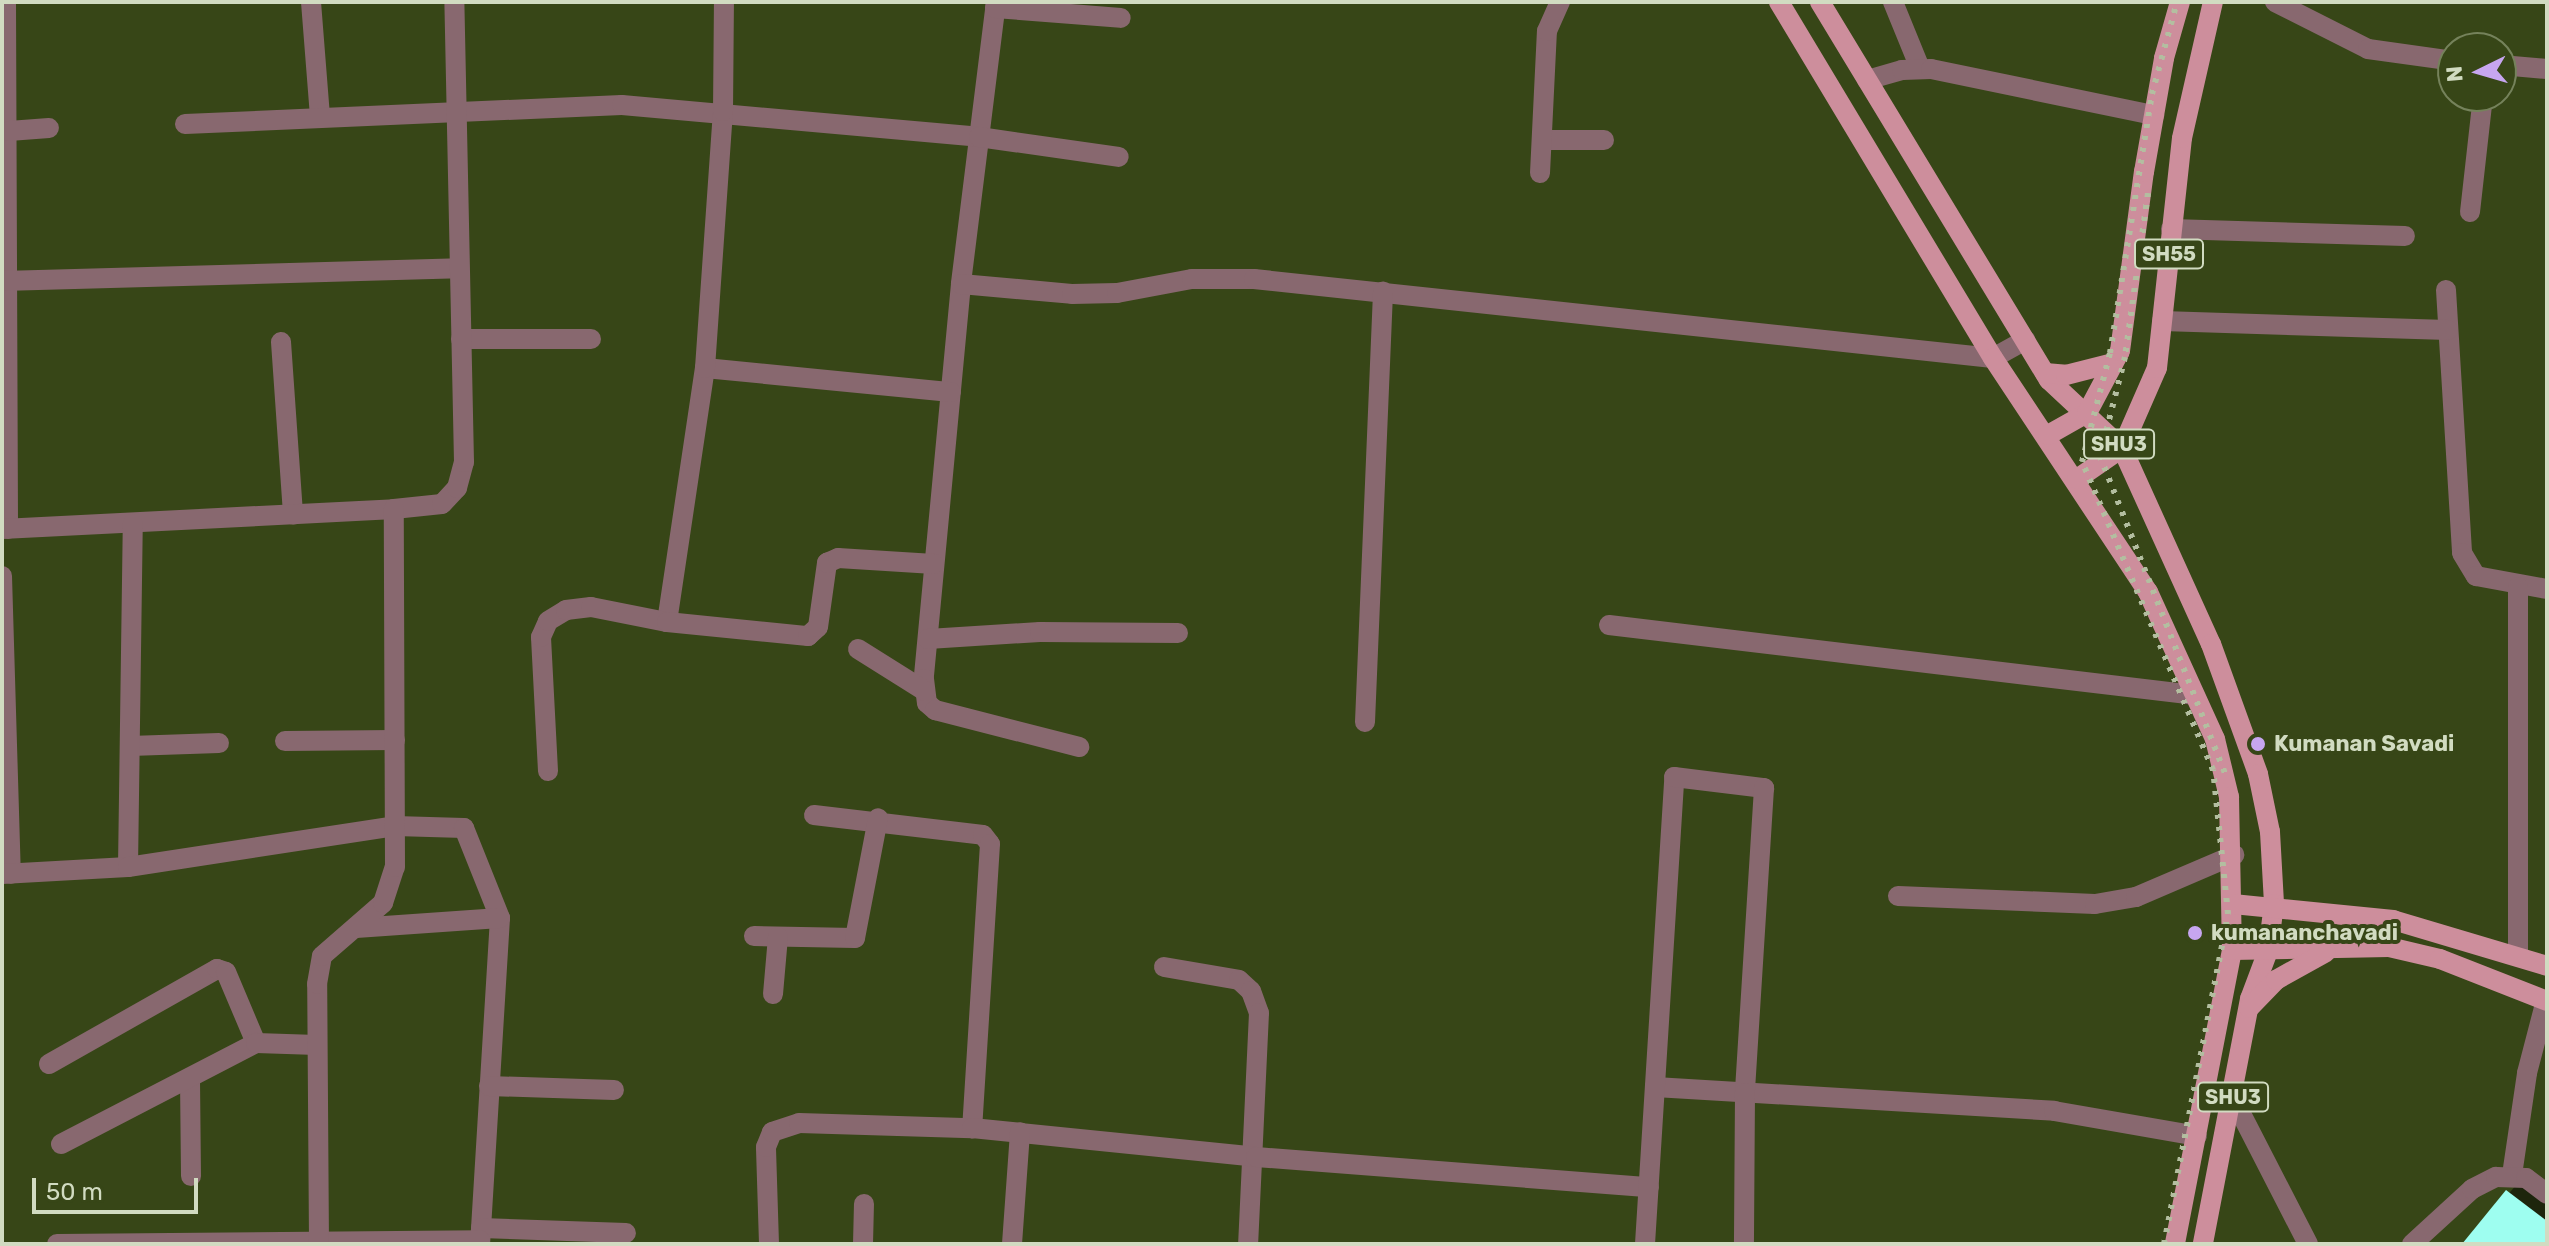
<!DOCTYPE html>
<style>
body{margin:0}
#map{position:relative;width:2549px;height:1246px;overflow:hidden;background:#374617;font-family:Rubik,sans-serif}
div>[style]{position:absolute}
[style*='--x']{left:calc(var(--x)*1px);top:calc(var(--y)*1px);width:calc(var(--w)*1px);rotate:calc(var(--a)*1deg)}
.shadow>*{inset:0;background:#0007}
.building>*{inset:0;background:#9efef0}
.minor>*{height:20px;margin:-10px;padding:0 10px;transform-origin:10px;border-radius:10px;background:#88686f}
.major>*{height:20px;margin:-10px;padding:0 10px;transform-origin:10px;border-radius:10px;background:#cd8e9c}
.rail>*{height:6px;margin-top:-3px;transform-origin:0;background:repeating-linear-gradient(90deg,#b3bea0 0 4px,transparent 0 12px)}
.dots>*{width:22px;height:22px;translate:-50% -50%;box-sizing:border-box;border:4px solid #374617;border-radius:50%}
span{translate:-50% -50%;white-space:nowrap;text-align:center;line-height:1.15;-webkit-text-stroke:8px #374617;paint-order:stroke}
.shield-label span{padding:2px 6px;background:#374617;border:2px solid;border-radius:6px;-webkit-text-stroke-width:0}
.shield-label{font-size:20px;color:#d1dbc1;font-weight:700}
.poi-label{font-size:22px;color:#d1dbc1;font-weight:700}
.left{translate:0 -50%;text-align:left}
.frame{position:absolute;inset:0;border:4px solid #d1dbc1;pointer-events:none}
.north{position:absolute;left:2437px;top:32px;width:80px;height:80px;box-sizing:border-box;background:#374617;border:2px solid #75825b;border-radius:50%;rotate:265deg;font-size:22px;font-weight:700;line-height:32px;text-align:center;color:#d1dbc1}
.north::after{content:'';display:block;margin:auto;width:28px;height:36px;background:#c7a6f0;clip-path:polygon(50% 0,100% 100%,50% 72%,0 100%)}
.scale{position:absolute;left:32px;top:1178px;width:166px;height:36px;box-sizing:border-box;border:4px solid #d1dbc1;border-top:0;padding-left:10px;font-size:24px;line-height:28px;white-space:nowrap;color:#d1dbc1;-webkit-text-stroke:6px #374617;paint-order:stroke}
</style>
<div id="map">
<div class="shadow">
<div style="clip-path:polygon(2524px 1176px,2547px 1195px,2547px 1244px,2465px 1244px)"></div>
</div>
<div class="building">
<div style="clip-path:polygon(2506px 1190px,2547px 1221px,2547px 1244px,2462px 1244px)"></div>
</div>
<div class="minor">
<div style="--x:6;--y:2;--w:527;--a:89.78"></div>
<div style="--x:311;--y:2;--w:114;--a:85.5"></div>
<div style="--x:996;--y:2;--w:284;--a:97.1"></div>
<div style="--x:961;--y:284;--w:397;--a:95.4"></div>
<div style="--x:924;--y:679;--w:24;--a:83"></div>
<div style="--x:927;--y:703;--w:11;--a:41"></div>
<div style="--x:935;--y:710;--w:149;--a:14.4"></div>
<div style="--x:1893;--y:2;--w:71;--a:67.8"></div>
<div style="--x:2275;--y:2;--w:104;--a:26.8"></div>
<div style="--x:2368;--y:49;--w:86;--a:8"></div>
<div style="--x:995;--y:8;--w:126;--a:4.5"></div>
<div style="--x:2501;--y:65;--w:46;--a:5"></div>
<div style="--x:1867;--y:80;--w:36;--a:-16"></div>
<div style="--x:1902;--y:70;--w:29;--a:-2"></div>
<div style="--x:1931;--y:69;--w:228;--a:11.7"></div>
<div style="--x:185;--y:124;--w:437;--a:-2.5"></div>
<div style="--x:622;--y:105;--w:358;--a:5.1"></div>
<div style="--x:979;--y:137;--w:141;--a:8.1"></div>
<div style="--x:9;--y:131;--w:40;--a:-4.3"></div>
<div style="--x:1542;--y:140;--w:62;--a:0"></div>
<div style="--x:1540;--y:173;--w:142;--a:-87.2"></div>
<div style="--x:1547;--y:31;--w:32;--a:-66"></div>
<div style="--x:2470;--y:212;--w:117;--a:-83.6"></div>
<div style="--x:2171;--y:229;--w:234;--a:1.7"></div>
<div style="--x:2;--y:281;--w:457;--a:-1.6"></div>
<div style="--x:961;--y:284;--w:111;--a:5.1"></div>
<div style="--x:1072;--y:294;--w:45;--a:-1.3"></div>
<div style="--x:1117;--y:293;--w:76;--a:-10.6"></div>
<div style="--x:1192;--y:279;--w:62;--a:0"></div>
<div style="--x:1254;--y:279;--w:743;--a:6.1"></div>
<div style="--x:1993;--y:358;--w:37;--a:-29"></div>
<div style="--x:2446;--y:290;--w:263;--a:86.5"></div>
<div style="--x:2462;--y:553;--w:27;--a:59"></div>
<div style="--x:2476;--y:576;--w:72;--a:10.4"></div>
<div style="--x:2162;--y:321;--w:286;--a:1.8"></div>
<div style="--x:461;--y:339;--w:130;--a:0"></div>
<div style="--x:281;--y:342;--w:173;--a:86"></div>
<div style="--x:705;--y:368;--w:247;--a:5.6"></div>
<div style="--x:2;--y:529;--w:393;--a:-2.9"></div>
<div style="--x:394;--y:509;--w:48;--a:-5.9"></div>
<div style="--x:442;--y:504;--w:22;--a:-47"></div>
<div style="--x:457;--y:488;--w:27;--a:-75"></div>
<div style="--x:464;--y:462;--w:460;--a:-91.2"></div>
<div style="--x:2;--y:576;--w:298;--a:88.3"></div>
<div style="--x:2518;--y:587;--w:366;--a:90"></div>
<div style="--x:667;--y:622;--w:257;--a:-81.5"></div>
<div style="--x:705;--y:368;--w:258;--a:-86"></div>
<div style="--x:723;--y:111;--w:109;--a:-89.5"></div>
<div style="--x:1609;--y:625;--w:589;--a:6.82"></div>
<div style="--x:928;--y:639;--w:112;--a:-3.6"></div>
<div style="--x:1040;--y:632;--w:138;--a:0.4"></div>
<div style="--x:858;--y:649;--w:79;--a:32.1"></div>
<div style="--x:1365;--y:722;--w:431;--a:-87.6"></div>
<div style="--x:285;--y:741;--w:110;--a:-0.5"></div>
<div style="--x:130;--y:746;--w:89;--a:-1.9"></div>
<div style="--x:548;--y:771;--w:134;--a:-93"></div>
<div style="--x:541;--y:637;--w:17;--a:-66"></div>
<div style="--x:548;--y:621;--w:21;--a:-31"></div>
<div style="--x:566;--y:610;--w:25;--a:-7"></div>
<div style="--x:591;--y:607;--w:77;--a:11.2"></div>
<div style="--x:667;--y:622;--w:142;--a:5.7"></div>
<div style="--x:808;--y:636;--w:13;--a:-42"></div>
<div style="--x:818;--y:627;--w:65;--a:-82"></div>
<div style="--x:827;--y:563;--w:12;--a:-24"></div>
<div style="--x:838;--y:558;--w:96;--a:3.6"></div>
<div style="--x:814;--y:815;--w:170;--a:6.7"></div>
<div style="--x:983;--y:835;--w:11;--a:52"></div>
<div style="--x:990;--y:844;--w:285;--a:93.6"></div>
<div style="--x:128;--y:867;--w:343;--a:-89.2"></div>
<div style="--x:2;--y:874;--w:126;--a:-3.2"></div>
<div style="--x:128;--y:867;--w:270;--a:-8.7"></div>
<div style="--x:395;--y:826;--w:69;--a:1.7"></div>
<div style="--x:464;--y:828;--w:97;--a:68.2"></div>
<div style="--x:500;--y:918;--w:327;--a:93.5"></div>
<div style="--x:1898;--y:896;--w:197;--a:2.3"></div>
<div style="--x:2095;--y:904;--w:42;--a:-9.7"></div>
<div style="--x:2136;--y:897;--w:107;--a:-23.2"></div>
<div style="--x:356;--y:928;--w:144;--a:-4"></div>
<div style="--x:754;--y:936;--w:101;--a:1.1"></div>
<div style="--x:855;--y:938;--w:122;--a:-79.1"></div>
<div style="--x:1164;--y:967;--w:76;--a:9.8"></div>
<div style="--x:1239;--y:980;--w:16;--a:43"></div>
<div style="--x:1251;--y:991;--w:23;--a:70"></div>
<div style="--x:1259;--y:1013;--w:231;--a:92.7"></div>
<div style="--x:773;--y:994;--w:57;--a:-85"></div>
<div style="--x:49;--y:1064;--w:193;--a:-29.5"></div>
<div style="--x:217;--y:969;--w:9;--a:18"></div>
<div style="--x:226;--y:972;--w:77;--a:67.1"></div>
<div style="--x:190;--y:1080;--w:96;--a:89.4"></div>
<div style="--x:489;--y:1086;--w:125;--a:1.8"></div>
<div style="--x:1655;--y:1087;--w:400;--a:3.4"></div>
<div style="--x:2054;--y:1111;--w:145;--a:9.9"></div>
<div style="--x:2233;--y:1098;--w:164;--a:62.8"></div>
<div style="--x:61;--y:1144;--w:220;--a:-27.4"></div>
<div style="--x:256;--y:1043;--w:61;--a:1.9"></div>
<div style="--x:2512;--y:1175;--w:103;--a:-81.6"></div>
<div style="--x:2527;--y:1073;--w:75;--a:-75.4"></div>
<div style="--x:481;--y:1228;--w:145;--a:2"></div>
<div style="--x:57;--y:1244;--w:423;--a:-0.5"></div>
<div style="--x:319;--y:1244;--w:260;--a:-90.4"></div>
<div style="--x:317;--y:984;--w:28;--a:-80"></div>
<div style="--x:322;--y:956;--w:81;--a:-41"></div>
<div style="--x:383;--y:903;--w:38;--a:-72"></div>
<div style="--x:395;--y:867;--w:358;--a:-90.2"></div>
<div style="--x:769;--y:1244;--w:97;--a:-91.8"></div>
<div style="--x:766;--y:1147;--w:16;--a:-68"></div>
<div style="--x:772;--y:1132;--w:28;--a:-18"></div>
<div style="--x:799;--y:1123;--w:173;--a:1.7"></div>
<div style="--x:972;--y:1128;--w:285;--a:5.8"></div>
<div style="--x:1256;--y:1157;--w:394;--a:4.4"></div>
<div style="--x:863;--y:1244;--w:40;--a:-88.6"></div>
<div style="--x:1012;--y:1244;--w:112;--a:-85.9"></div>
<div style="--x:1645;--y:1244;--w:468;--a:-86.4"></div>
<div style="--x:1674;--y:777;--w:91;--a:7"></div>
<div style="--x:1764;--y:788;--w:306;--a:93.6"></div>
<div style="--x:1745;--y:1093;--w:151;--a:90.4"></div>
<div style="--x:2412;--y:1244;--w:81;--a:-42.5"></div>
<div style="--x:2472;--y:1189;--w:27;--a:-27"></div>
<div style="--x:2496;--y:1177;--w:30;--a:2"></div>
<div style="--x:2526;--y:1178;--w:26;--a:37"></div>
</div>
<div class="major">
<div style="--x:1779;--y:2;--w:415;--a:59"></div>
<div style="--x:1993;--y:358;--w:281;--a:56.5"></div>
<div style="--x:2148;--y:592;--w:162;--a:65.5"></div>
<div style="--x:2215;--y:739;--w:60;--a:76.4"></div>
<div style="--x:2229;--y:797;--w:153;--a:88.9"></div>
<div style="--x:2232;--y:950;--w:299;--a:101"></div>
<div style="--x:1820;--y:2;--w:442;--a:58.8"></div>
<div style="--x:2049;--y:380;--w:100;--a:43"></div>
<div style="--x:2122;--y:448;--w:215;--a:65.6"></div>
<div style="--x:2211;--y:644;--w:138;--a:70.1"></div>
<div style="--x:2258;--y:774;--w:59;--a:78.3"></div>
<div style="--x:2270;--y:832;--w:72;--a:86.8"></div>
<div style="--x:2274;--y:904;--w:47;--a:97.3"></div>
<div style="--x:2268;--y:951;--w:51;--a:110.6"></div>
<div style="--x:2250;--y:999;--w:249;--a:100.9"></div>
<div style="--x:2045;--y:373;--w:21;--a:5"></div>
<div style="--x:2066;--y:375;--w:49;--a:-14.3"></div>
<div style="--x:2048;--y:435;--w:45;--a:-29.4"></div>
<div style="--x:2087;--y:413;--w:70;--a:-62"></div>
<div style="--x:2120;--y:351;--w:181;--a:-82.4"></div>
<div style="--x:2144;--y:172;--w:116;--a:-80"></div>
<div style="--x:2164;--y:58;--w:58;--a:-74.1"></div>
<div style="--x:2077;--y:479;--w:55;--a:-34.6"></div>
<div style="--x:2122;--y:448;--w:87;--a:-66.4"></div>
<div style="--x:2157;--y:368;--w:231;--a:-83.8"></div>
<div style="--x:2182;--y:138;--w:139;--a:-77.2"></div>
<div style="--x:2233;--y:904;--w:161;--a:5.7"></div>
<div style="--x:2393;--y:920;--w:161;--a:16.6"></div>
<div style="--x:2232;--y:950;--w:157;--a:-1.1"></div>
<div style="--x:2389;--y:947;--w:52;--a:13.2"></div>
<div style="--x:2440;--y:959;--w:115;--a:21.4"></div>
<div style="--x:2249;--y:1008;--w:39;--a:-46"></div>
<div style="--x:2276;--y:980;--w:57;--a:-29.2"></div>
</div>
<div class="rail">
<div style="--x:2148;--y:193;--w:166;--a:98"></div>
<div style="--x:2125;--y:357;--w:102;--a:104.2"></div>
<div style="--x:2100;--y:456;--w:341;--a:68.5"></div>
<div style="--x:2164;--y:1244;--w:336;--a:-79"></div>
<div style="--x:2228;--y:914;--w:145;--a:-95.9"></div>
<div style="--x:2213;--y:770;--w:335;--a:-113"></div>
<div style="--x:2082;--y:462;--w:113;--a:-75.6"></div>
<div style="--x:2110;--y:353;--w:262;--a:-80.8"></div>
<div style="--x:2152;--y:94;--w:95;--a:-74.8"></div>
</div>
<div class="dots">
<div style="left:2258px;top:744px;background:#c7a6f0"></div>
<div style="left:2195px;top:933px;background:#c7a6f0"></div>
</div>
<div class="shield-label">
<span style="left:2169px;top:254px">SH55</span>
<span style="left:2119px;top:444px">SHU3</span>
<span style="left:2233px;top:1097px">SHU3</span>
</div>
<div class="poi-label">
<span class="left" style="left:2274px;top:744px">Kumanan Savadi</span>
<span class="left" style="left:2211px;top:933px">kumananchavadi</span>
</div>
<div class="frame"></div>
<div class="north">N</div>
<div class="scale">50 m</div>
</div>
